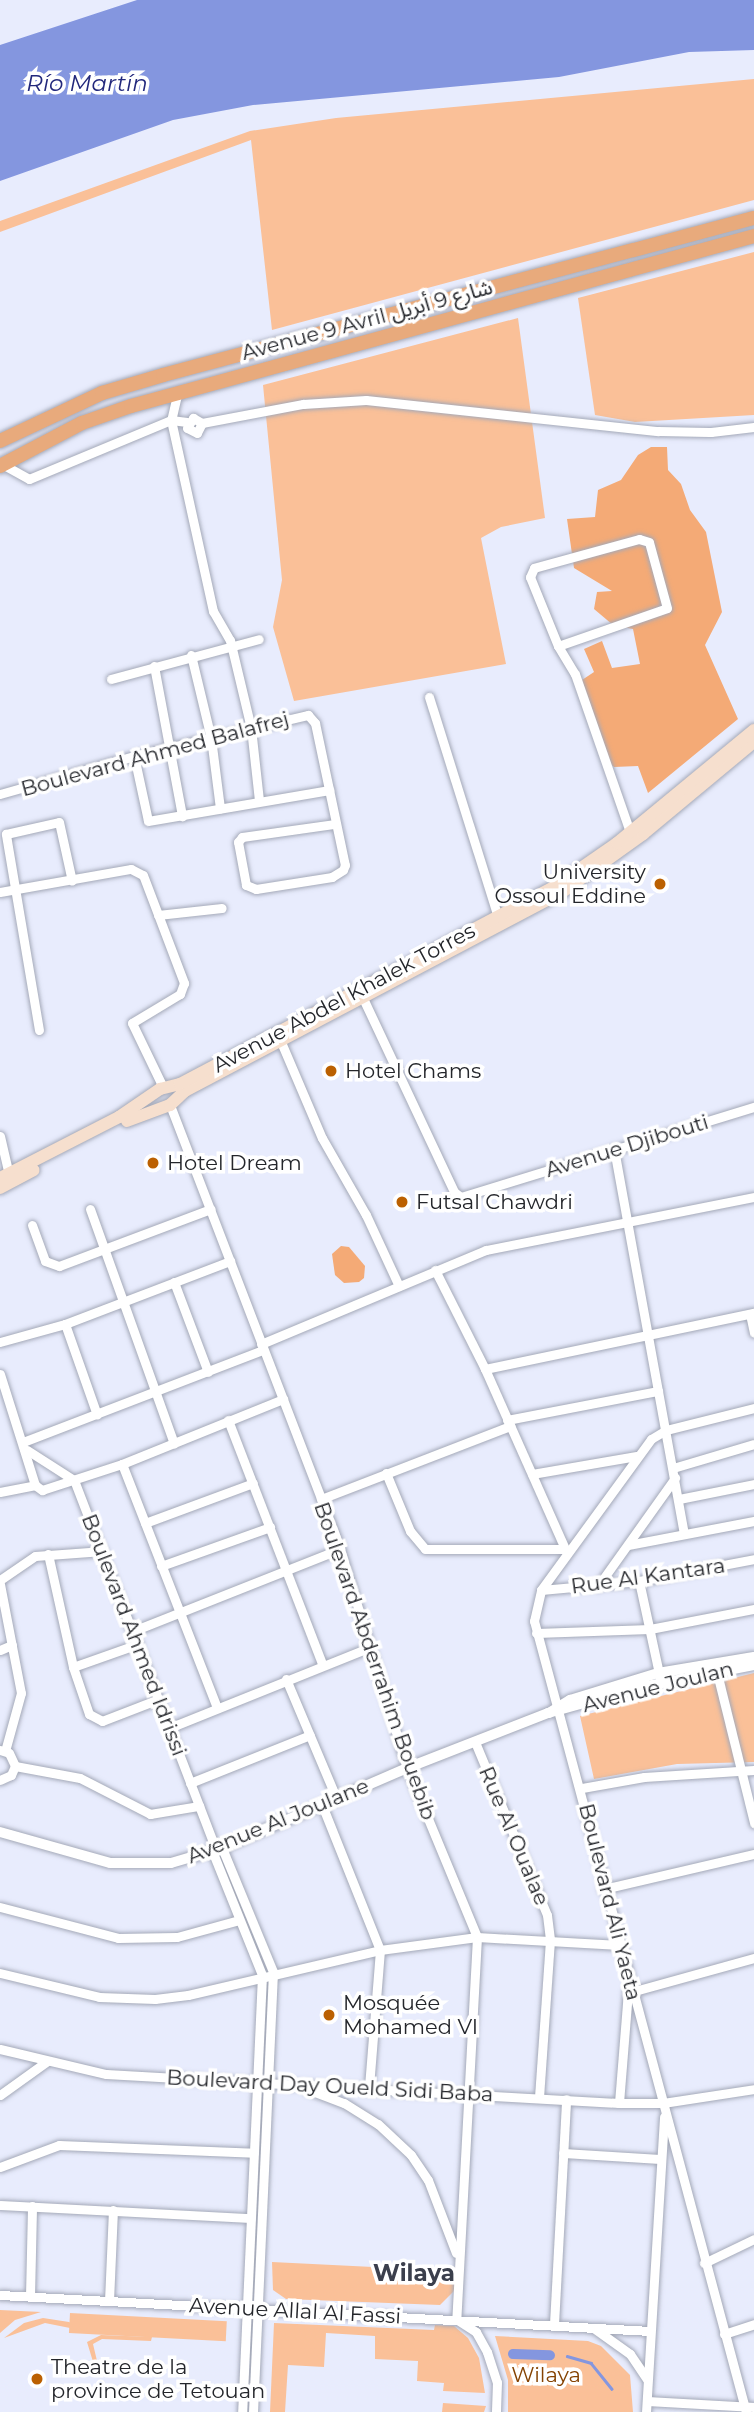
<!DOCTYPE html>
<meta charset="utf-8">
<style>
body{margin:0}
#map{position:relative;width:754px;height:2412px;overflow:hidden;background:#e8ecfd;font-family:Montserrat,"Noto Sans Arabic",sans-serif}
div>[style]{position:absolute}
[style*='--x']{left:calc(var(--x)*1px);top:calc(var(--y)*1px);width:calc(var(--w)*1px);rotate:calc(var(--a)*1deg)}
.green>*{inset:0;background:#fac098;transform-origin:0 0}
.forest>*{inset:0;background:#f4aa76}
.water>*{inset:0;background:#8496df}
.stream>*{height:2.5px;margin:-1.25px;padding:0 1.25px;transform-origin:1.25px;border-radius:1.25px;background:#8496df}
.canal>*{height:10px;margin:-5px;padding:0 5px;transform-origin:5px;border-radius:5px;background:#8496df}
.roads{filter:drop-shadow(0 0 2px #a4a9b8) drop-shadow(0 0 2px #a4a9b8)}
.minor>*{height:9px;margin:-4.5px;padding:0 4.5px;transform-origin:4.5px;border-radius:4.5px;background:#fff}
.tertiary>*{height:10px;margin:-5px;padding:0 5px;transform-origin:5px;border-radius:5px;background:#fff}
.secondary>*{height:12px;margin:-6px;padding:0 6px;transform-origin:6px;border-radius:6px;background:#f6dfce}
.trunk>*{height:14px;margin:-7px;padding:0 7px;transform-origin:7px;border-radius:7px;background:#e8aa7c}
.dots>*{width:19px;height:19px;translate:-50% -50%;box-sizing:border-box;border:4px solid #fff;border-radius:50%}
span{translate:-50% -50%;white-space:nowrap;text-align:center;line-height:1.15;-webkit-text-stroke:7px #fff;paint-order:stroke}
.street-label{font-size:21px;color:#24262b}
.poi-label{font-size:21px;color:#24262b}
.right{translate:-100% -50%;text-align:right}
.left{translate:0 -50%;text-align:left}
.park-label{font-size:21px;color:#854302}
.water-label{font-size:23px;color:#22287c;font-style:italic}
.neighbourhood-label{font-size:23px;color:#3b3f4c;font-weight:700}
</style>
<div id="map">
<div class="green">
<div style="clip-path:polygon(754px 79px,754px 200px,272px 330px,251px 140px,0 232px,0 221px,250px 131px,336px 118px)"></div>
<div style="clip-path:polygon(754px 252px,754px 415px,635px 422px,595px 415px,578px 298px)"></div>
<div style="clip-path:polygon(518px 318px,545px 518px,501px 527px,481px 538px,506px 664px,294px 701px,273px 627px,282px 580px,263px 385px)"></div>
<div style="clip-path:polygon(754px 1673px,754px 1762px,677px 1764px,594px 1779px,580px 1716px)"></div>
<div style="clip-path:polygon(272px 2262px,454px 2271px,454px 2291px,440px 2305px,286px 2299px,273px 2290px)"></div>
<div style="clip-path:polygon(0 2310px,41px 2312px,15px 2320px,0 2333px)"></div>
<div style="left:70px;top:2313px;width:157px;height:20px;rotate:3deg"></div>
<div style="clip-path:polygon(43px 2318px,69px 2322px,85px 2331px,45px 2323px,4px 2338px,24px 2323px)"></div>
<div style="clip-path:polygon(274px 2323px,434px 2330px,435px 2325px,454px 2326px,468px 2338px,479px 2358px,485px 2393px,443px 2391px,444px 2383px,417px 2381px,418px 2361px,375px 2359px,375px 2336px,326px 2333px,324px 2367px,288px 2365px,285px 2412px,270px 2412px)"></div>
<div style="clip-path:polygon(101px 2335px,152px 2337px,151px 2341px,102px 2339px,93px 2344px,98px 2365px,94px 2365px,87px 2342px)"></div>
<div style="clip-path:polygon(495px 2336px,588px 2341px,601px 2346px,630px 2375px,633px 2412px,508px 2412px,508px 2380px)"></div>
<div style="clip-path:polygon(443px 2403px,486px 2406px,484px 2412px,442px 2412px)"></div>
</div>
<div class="forest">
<div style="clip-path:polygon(651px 447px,667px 447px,668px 470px,681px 484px,690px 510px,706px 532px,722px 612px,705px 645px,738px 719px,648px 793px,638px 766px,614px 767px,603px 757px,579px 682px,594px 672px,584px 649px,602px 641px,612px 668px,640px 664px,633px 629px,613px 625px,594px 609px,597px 592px,612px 591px,574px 568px,567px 519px,595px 517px,598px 490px,621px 480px,638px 455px)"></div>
<div style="clip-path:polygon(341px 1246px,349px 1247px,365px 1266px,364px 1278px,359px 1282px,344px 1283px,335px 1275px,332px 1254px)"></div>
</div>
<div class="water">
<div style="clip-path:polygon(137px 0,754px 0,754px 50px,689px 52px,559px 77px,253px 105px,173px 120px,0 181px,0 45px)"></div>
</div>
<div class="stream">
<div style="--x:567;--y:2356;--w:25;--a:16"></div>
<div style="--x:591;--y:2363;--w:33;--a:51"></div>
</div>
<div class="canal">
<div style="--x:513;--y:2354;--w:37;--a:2"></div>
</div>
<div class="roads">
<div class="minor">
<div style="--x:177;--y:395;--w:26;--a:103"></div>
<div style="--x:171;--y:420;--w:196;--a:77.6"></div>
<div style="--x:213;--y:611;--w:34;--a:60"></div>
<div style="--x:230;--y:640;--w:90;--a:76.6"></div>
<div style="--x:251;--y:728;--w:72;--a:83.7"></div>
<div style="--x:202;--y:423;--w:11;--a:117"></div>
<div style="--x:197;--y:433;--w:11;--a:-153"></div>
<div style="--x:187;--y:428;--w:12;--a:-59"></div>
<div style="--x:193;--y:418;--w:10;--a:29"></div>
<div style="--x:202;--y:423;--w:103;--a:-10.7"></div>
<div style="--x:303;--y:404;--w:63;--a:-3.6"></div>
<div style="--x:366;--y:400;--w:294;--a:6.1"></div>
<div style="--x:658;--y:431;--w:53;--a:1.1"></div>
<div style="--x:711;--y:432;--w:43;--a:-6.6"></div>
<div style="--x:2;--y:464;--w:31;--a:29"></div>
<div style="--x:29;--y:479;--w:154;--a:-22.6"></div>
<div style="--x:171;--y:420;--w:16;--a:7"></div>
<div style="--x:558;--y:646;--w:115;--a:-19.2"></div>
<div style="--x:667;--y:608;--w:68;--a:-105.3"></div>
<div style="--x:649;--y:542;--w:10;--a:-163"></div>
<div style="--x:639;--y:539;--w:109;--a:164.6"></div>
<div style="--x:534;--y:568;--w:10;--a:114"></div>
<div style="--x:530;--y:577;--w:74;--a:67.9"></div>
<div style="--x:558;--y:646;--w:33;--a:59"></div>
<div style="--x:575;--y:674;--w:167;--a:70.8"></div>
<div style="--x:191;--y:655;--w:85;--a:76.5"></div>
<div style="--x:211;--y:738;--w:71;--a:82.7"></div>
<div style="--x:154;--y:666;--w:153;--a:79.4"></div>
<div style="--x:111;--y:679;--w:153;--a:-15.1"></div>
<div style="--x:429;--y:697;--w:231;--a:72.6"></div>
<div style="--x:134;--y:756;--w:66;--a:77.8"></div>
<div style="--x:148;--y:821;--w:184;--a:-9.7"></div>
<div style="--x:0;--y:794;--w:139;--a:-15.8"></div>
<div style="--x:134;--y:756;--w:179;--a:-13.3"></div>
<div style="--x:308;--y:715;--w:11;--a:49"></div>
<div style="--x:315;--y:723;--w:145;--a:78.1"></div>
<div style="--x:345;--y:865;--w:5;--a:112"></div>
<div style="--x:343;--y:870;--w:13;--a:148"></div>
<div style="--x:332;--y:877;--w:77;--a:171"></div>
<div style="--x:256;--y:889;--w:11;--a:-158"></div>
<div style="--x:246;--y:885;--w:44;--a:-100.5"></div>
<div style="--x:238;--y:842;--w:6;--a:-51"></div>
<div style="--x:242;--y:837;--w:94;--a:-8"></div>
<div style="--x:0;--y:892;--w:133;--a:-10"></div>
<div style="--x:131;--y:869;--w:13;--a:27"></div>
<div style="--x:143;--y:875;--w:116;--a:69.2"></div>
<div style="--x:184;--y:983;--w:12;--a:110"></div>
<div style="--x:180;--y:994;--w:56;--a:148.9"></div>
<div style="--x:132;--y:1023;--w:71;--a:64.2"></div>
<div style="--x:158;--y:915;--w:64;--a:-6.2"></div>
<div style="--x:361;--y:994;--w:219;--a:64.8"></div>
<div style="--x:454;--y:1192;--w:9;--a:36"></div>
<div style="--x:461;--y:1197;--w:307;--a:-17.1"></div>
<div style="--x:39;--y:1030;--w:199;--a:-99.6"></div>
<div style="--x:6;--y:834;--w:54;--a:-12.8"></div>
<div style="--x:59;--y:822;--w:60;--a:77.6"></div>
<div style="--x:281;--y:1042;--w:104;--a:66.9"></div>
<div style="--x:322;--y:1138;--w:89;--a:60.3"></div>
<div style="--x:366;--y:1215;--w:78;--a:65.1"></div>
<div style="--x:170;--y:1105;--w:475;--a:69"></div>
<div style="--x:340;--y:1549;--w:229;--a:73"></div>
<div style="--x:407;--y:1768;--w:183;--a:67.5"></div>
<div style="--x:477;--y:1937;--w:383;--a:93.1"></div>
<div style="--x:456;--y:2319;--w:24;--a:33"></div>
<div style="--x:476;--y:2332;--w:23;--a:61"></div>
<div style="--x:487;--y:2352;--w:32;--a:72"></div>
<div style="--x:497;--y:2382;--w:30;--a:92"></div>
<div style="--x:0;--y:1136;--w:39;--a:77"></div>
<div style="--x:614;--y:1149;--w:390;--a:79.7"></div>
<div style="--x:90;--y:1209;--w:249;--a:70.3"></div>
<div style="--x:32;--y:1225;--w:38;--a:70"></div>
<div style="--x:45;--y:1261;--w:15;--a:20"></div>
<div style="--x:59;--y:1266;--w:162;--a:-20.6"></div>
<div style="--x:435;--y:1270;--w:111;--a:63.2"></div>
<div style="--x:485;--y:1369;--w:201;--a:66"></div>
<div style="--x:174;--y:1282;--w:96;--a:69.3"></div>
<div style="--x:750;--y:1314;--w:19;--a:78"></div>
<div style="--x:65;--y:1324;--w:96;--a:70.6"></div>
<div style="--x:0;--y:1342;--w:67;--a:-15.5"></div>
<div style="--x:65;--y:1324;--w:177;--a:-20.9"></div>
<div style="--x:261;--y:1344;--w:244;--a:-22.7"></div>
<div style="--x:486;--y:1250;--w:273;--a:-11.2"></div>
<div style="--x:485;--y:1369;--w:275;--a:-11.8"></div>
<div style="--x:0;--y:1374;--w:116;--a:72.5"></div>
<div style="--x:35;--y:1485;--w:9;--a:36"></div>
<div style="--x:42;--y:1490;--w:84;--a:-18"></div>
<div style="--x:122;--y:1464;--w:174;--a:-22"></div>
<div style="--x:228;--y:1420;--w:261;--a:68.9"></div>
<div style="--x:507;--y:1420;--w:154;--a:-10.9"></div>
<div style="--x:23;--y:1442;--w:257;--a:-21"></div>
<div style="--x:27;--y:1450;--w:56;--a:32.6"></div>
<div style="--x:74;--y:1480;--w:389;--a:69"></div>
<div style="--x:122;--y:1464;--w:262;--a:68.7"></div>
<div style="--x:673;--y:1468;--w:84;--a:-16.5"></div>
<div style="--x:386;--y:1473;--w:63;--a:67.5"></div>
<div style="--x:410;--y:1531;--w:23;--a:50"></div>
<div style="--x:425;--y:1549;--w:140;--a:0"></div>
<div style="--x:532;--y:1474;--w:106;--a:-9.8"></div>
<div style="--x:0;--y:1492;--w:36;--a:-11"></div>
<div style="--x:321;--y:1499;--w:203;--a:-21.1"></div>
<div style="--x:679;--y:1499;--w:76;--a:-11.3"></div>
<div style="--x:145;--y:1523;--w:115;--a:-20.3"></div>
<div style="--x:628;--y:1545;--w:128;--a:-10.8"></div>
<div style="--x:48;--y:1554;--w:116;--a:77.5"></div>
<div style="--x:73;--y:1667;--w:50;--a:71.2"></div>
<div style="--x:89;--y:1714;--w:15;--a:28"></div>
<div style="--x:102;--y:1721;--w:61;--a:-21.1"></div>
<div style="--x:161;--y:1566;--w:116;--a:-19.7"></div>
<div style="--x:0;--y:1580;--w:42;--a:-34.4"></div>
<div style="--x:35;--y:1556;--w:68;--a:-4.2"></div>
<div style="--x:639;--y:1581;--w:99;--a:77.8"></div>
<div style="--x:0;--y:1584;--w:111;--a:79.1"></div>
<div style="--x:21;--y:1693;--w:60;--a:105.4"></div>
<div style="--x:598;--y:1586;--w:133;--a:-54.5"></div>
<div style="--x:541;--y:1590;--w:98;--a:-5.2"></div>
<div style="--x:639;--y:1581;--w:117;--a:-10.8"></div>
<div style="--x:133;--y:1631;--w:223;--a:-21.6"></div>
<div style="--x:536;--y:1633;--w:114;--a:-2"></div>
<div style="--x:650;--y:1629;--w:106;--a:-10.9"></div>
<div style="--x:0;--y:1650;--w:13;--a:-23"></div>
<div style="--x:73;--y:1667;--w:69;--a:-19.5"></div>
<div style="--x:716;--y:1669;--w:159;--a:76.1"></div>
<div style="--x:286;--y:1679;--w:131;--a:67.1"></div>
<div style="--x:169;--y:1728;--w:217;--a:-21.9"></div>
<div style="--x:475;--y:1742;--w:187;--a:67.4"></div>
<div style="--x:547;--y:1915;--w:25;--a:83"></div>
<div style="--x:550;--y:1940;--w:158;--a:94"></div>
<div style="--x:0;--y:1750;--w:9;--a:18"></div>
<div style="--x:9;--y:1753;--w:14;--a:65"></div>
<div style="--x:15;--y:1766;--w:10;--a:114"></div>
<div style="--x:11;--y:1775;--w:12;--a:156"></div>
<div style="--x:15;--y:1766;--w:66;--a:10.5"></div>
<div style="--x:80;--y:1778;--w:79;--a:27.2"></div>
<div style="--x:150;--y:1814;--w:50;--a:-9.3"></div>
<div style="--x:190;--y:1783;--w:129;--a:-21.8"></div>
<div style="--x:582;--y:1788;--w:63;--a:-10.1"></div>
<div style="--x:644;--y:1777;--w:110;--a:-3.6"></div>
<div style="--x:322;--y:1805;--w:156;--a:68.2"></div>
<div style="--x:380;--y:1950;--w:137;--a:94.6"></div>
<div style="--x:213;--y:1843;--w:10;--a:29"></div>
<div style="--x:222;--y:1848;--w:134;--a:67.6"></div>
<div style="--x:273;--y:1972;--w:440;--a:92.6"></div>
<div style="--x:211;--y:1848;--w:137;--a:68.1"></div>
<div style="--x:262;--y:1975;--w:437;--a:92.6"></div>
<div style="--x:603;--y:1889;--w:155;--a:-13.1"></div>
<div style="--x:0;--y:1907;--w:122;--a:14.7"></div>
<div style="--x:118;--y:1938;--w:59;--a:-1"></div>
<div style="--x:177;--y:1937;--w:64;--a:-15.3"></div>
<div style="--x:0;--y:1973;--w:102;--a:13.6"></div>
<div style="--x:99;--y:1997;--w:56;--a:2"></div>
<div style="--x:155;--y:1999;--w:33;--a:-7"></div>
<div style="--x:188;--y:1995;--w:197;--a:-13.2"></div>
<div style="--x:380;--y:1950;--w:98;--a:-7.6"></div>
<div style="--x:477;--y:1937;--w:143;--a:3.2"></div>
<div style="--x:631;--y:1992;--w:128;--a:-15.5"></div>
<div style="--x:0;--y:2049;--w:109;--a:13.3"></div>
<div style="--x:106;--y:2074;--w:514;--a:3.24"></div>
<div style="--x:619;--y:2103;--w:44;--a:0"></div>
<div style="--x:663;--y:2103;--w:92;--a:-8.7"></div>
<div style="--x:307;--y:2089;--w:40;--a:21"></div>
<div style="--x:344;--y:2103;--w:40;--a:32"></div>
<div style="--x:378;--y:2124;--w:45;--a:43.2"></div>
<div style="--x:411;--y:2155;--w:30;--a:56"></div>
<div style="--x:428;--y:2180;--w:78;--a:69"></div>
<div style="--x:0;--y:2095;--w:57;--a:-35.7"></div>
<div style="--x:619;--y:2103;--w:113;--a:-85.4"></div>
<div style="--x:563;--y:2153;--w:97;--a:3.5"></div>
<div style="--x:0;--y:2167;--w:63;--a:-20.4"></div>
<div style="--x:59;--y:2145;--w:195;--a:2.3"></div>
<div style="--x:0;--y:2205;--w:251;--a:3"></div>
<div style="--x:704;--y:2263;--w:55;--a:-25.6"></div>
<div style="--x:0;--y:2295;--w:650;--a:3.17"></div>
<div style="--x:30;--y:2296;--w:90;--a:-88.7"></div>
<div style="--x:109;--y:2301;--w:91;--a:-87.5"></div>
<div style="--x:554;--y:2324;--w:225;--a:-86.9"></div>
<div style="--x:595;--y:2329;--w:43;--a:35.5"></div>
<div style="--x:630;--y:2354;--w:30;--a:56"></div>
<div style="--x:724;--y:2334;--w:32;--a:-18"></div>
<div style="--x:647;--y:2401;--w:107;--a:3.2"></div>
<div style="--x:646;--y:2412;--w:296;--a:-86.5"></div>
<div style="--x:746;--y:2412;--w:819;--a:-105"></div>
<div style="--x:534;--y:1621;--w:32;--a:-77"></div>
<div style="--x:541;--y:1590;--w:187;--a:-53.9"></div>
<div style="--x:651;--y:1439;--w:17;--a:-31"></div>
<div style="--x:666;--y:1430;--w:91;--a:-14"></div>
</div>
<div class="tertiary">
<div style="--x:549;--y:1713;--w:25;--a:-32"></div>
<div style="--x:570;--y:1700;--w:92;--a:-17.1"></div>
<div style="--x:658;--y:1673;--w:97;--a:-9.5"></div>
<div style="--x:0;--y:1832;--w:114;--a:15.7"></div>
<div style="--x:110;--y:1863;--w:61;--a:0"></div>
<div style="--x:171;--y:1863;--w:53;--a:-16.4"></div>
<div style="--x:222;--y:1848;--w:202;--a:-23.4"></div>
<div style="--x:407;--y:1768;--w:151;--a:-21.3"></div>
<div style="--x:548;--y:1713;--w:92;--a:-15.7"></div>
<div style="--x:637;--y:1688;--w:119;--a:-11.1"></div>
</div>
<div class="secondary">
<div style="--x:127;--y:1121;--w:46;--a:-20.4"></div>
<div style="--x:170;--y:1105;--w:21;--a:-43"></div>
<div style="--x:185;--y:1091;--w:425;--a:-27.8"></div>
<div style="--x:561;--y:893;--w:101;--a:-35.7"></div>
<div style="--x:643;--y:834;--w:144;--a:-39.7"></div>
<div style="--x:0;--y:1178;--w:134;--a:-27.1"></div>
<div style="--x:119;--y:1117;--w:50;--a:-34.3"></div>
<div style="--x:160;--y:1089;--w:21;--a:-14"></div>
<div style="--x:180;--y:1084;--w:424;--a:-27.8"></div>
<div style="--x:555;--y:886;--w:75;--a:-34.7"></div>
<div style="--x:617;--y:843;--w:178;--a:-39.5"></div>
<div style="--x:0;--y:1188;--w:38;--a:-28"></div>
</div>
<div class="trunk">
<div style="--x:0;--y:441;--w:113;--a:-25.2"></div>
<div style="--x:102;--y:393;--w:64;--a:-16.4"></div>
<div style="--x:163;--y:375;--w:611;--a:-14.88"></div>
<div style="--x:0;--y:466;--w:93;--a:-27.7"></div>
<div style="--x:82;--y:423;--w:52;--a:-19.1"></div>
<div style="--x:131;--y:406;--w:646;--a:-15.26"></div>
</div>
</div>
<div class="dots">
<div style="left:660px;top:884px;background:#bb6001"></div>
<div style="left:331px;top:1071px;background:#bb6001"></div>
<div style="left:153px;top:1163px;background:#bb6001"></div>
<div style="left:402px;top:1202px;background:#bb6001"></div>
<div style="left:329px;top:2015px;background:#bb6001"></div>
<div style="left:37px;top:2379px;background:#bb6001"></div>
</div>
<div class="street-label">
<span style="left:367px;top:320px;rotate:-15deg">Avenue 9 Avril شارع 9 أبريل</span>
<span style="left:155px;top:754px;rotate:-15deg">Boulevard Ahmed Balafrej</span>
<span style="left:344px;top:998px;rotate:-28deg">Avenue Abdel Khalek Torres</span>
<span style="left:627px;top:1146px;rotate:-17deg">Avenue Djibouti</span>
<span style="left:648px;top:1576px;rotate:-8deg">Rue Al Kantara</span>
<span style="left:134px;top:1635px;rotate:69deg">Boulevard Ahmed Idrissi</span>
<span style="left:375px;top:1661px;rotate:71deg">Boulevard Abderrahim Bouebib</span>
<span style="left:658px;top:1687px;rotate:-14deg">Avenue Joulan</span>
<span style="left:278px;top:1821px;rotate:-22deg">Avenue Al Joulane</span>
<span style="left:514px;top:1836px;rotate:67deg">Rue Al Oualae</span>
<span style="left:610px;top:1902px;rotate:76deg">Boulevard Ali Yaeta</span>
<span style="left:330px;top:2086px;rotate:3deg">Boulevard Day Oueld Sidi Baba</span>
<span style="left:295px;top:2311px;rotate:3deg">Avenue Allal Al Fassi</span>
</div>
<div class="poi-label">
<span class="right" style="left:646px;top:884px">University<br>Ossoul Eddine</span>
<span class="left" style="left:345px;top:1071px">Hotel Chams</span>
<span class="left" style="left:167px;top:1163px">Hotel Dream</span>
<span class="left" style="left:416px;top:1202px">Futsal Chawdri</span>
<span class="left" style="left:343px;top:2015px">Mosquée<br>Mohamed VI</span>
<span class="left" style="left:51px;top:2379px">Theatre de la<br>province de Tetouan</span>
</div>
<div class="park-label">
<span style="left:546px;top:2375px">Wilaya</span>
</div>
<div class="water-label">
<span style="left:87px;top:83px">Río Martín</span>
</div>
<div class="neighbourhood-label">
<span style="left:414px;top:2273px">Wilaya</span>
</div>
</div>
